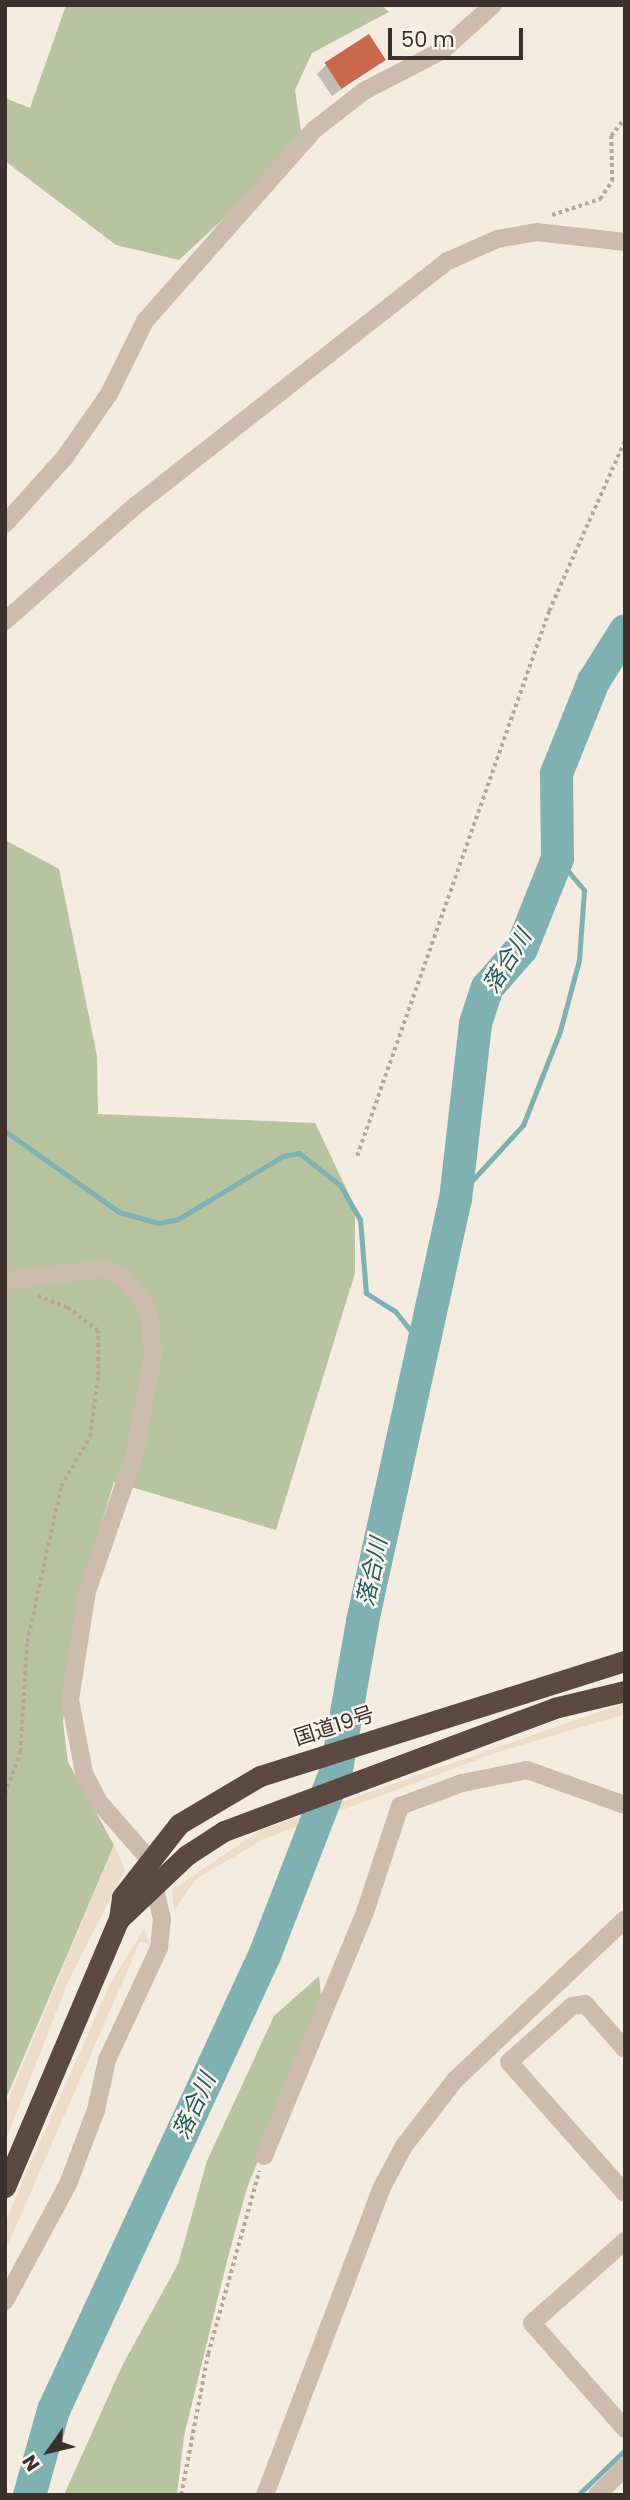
<!DOCTYPE html>
<meta charset="utf-8">
<style>
body{margin:0}
#map{position:relative;width:630px;height:2500px;overflow:hidden;background:#f4ebe1;font-family:Poppins,"Noto Sans JP",sans-serif}
div>[style]{position:absolute}
[style*='--x']{left:calc(var(--x)*1px);top:calc(var(--y)*1px);width:calc(var(--w)*1px);rotate:calc(var(--a)*1deg)}
.green>*{inset:0;background:#b8c4a0}
.plaza>*{inset:0;background:#ecdcc8}
.shadow>*{inset:0;background:#0003}
.stream>*{height:5px;margin:-2.5px;padding:0 2.5px;transform-origin:2.5px;border-radius:2.5px;background:#7fb0b2}
.river>*{height:33px;margin:-16.5px;padding:0 16.5px;transform-origin:16.5px;border-radius:16.5px;background:#7fb0b2}
.building>*{inset:0;background:#c8694b;transform-origin:0 0}
.path>*{height:3.5px;margin-top:-1.75px;transform-origin:0;background:repeating-linear-gradient(90deg,#b9a596 0 3.5px,transparent 0 7px)}
.minor>*{height:18px;margin:-9px;padding:0 9px;transform-origin:9px;border-radius:9px;background:#cdbbac}
.highway>*{height:21px;margin:-10.5px;padding:0 10.5px;transform-origin:10.5px;border-radius:10.5px;background:#5c4a42}
span{translate:-50% -50%;white-space:nowrap;text-align:center;line-height:1.15;-webkit-text-stroke:5px #fbf5ee;paint-order:stroke}
.street-label{font-size:21px;color:#3b302b}
.water-label{font-size:23px;color:#1f5a5e;font-style:italic}
.frame{position:absolute;inset:0;border:7px solid #3b302b;pointer-events:none}
.north{position:absolute;left:14px;top:2416px;width:70px;height:70px;-webkit-text-stroke:5px #fbf5ee;paint-order:stroke;rotate:236deg;font-size:19px;font-weight:700;line-height:28px;text-align:center;color:#3b302b}
.north::after{content:'';display:block;margin:auto;width:24px;height:32px;background:#3b302b;clip-path:polygon(50% 0,100% 100%,50% 72%,0 100%)}
.scale{position:absolute;left:388px;top:28px;width:135px;height:32px;box-sizing:border-box;border:4px solid #3b302b;border-top:0;padding-left:9px;font-size:21px;line-height:24px;white-space:nowrap;color:#3b302b;-webkit-text-stroke:5px #fbf5ee;paint-order:stroke}
</style>
<div id="map">
<div class="green">
<div style="clip-path:polygon(66px 5px,381px 5px,389px 12px,312px 53px,295px 90px,303px 145px,179px 260px,116px 245px,5px 161px,5px 98px,30px 108px)"></div>
<div style="clip-path:polygon(5px 840px,59px 869px,97px 1056px,98px 1114px,315px 1123px,355px 1207px,355px 1273px,276px 1530px,114px 1482px,76px 1607px,63px 1722px,68px 1762px,114px 1845px,5px 2101px)"></div>
<div style="clip-path:polygon(319px 1976px,322px 2004px,247px 2188px,227px 2261px,184px 2436px,177px 2495px,64px 2495px,122px 2366px,178px 2264px,207px 2161px,274px 2016px)"></div>
</div>
<div class="plaza">
<div style="clip-path:polygon(625px 1703px,625px 1714px,498px 1752px,264px 1839px,196px 1879px,174px 1910px,172px 1890px,261px 1830px)"></div>
<div style="clip-path:polygon(114px 1845px,125px 1870px,68px 1982px,5px 2142px,5px 2107px)"></div>
<div style="clip-path:polygon(144px 1929px,150px 1944px,140px 1942px,5px 2251px,5px 2224px,20px 2187px,111px 1982px)"></div>
</div>
<div class="shadow">
<div style="clip-path:polygon(383px 60px,332px 96px,317px 74px,326px 65px)"></div>
</div>
<div class="stream">
<div style="--x:5;--y:1131;--w:140;--a:35.4"></div>
<div style="--x:119;--y:1212;--w:41;--a:15.8"></div>
<div style="--x:158;--y:1223;--w:20;--a:-11"></div>
<div style="--x:178;--y:1219;--w:122;--a:-31"></div>
<div style="--x:283;--y:1156;--w:16;--a:-11"></div>
<div style="--x:299;--y:1153;--w:52;--a:38"></div>
<div style="--x:340;--y:1185;--w:39;--a:60"></div>
<div style="--x:360;--y:1219;--w:74;--a:85.4"></div>
<div style="--x:366;--y:1293;--w:34;--a:32"></div>
<div style="--x:395;--y:1311;--w:43;--a:51.5"></div>
<div style="--x:455;--y:1199;--w:100;--a:-47.4"></div>
<div style="--x:523;--y:1125;--w:101;--a:-68.5"></div>
<div style="--x:560;--y:1031;--w:73;--a:-75"></div>
<div style="--x:579;--y:960;--w:70;--a:-85.9"></div>
<div style="--x:584;--y:890;--w:42;--a:-130.2"></div>
<div style="--x:578;--y:2495;--w:65;--a:-43.8"></div>
</div>
<div class="river">
<div style="--x:29;--y:2495;--w:88;--a:-74.2"></div>
<div style="--x:53;--y:2410;--w:502;--a:-65.12"></div>
<div style="--x:264;--y:1955;--w:199;--a:-68.8"></div>
<div style="--x:336;--y:1769;--w:150;--a:-80"></div>
<div style="--x:362;--y:1621;--w:432;--a:-77.6"></div>
<div style="--x:455;--y:1199;--w:177;--a:-83.5"></div>
<div style="--x:475;--y:1023;--w:38;--a:-72"></div>
<div style="--x:487;--y:987;--w:52;--a:-48.9"></div>
<div style="--x:521;--y:948;--w:97;--a:-68.2"></div>
<div style="--x:557;--y:858;--w:85;--a:-90.7"></div>
<div style="--x:556;--y:773;--w:99;--a:-68.1"></div>
<div style="--x:593;--y:681;--w:60;--a:-57.9"></div>
</div>
<div class="building">
<div style="left:369px;top:34px;width:31px;height:53px;rotate:57deg"></div>
</div>
<div class="path">
<div style="--x:552;--y:215;--w:51;--a:-18.4"></div>
<div style="--x:600;--y:199;--w:22;--a:-56"></div>
<div style="--x:612;--y:181;--w:45;--a:-91.3"></div>
<div style="--x:611;--y:136;--w:23;--a:-52"></div>
<div style="--x:357;--y:1156;--w:578;--a:-70.59"></div>
<div style="--x:549;--y:611;--w:187;--a:-66"></div>
<div style="--x:5;--y:1794;--w:45;--a:-70.3"></div>
<div style="--x:20;--y:1752;--w:110;--a:-86.4"></div>
<div style="--x:27;--y:1642;--w:160;--a:-77.7"></div>
<div style="--x:61;--y:1486;--w:57;--a:-59.4"></div>
<div style="--x:90;--y:1437;--w:63;--a:-82.6"></div>
<div style="--x:98;--y:1375;--w:44;--a:-90"></div>
<div style="--x:98;--y:1331;--w:39;--a:-143"></div>
<div style="--x:67;--y:1308;--w:33;--a:-159"></div>
<div style="--x:181;--y:2495;--w:144;--a:-79.2"></div>
<div style="--x:208;--y:2354;--w:190;--a:-74.4"></div>
</div>
<div class="minor">
<div style="--x:5;--y:524;--w:90;--a:-48.2"></div>
<div style="--x:65;--y:457;--w:77;--a:-55.1"></div>
<div style="--x:109;--y:394;--w:81;--a:-63.7"></div>
<div style="--x:145;--y:321;--w:255;--a:-48.5"></div>
<div style="--x:314;--y:130;--w:63;--a:-38"></div>
<div style="--x:364;--y:91;--w:89;--a:-27.4"></div>
<div style="--x:443;--y:50;--w:67;--a:-42"></div>
<div style="--x:5;--y:621;--w:174;--a:-41.5"></div>
<div style="--x:135;--y:506;--w:397;--a:-38.1"></div>
<div style="--x:448;--y:261;--w:54;--a:-24.2"></div>
<div style="--x:497;--y:239;--w:40;--a:-10"></div>
<div style="--x:536;--y:232;--w:90;--a:6.4"></div>
<div style="--x:5;--y:1281;--w:99;--a:-7"></div>
<div style="--x:103;--y:1269;--w:22;--a:22"></div>
<div style="--x:123;--y:1277;--w:42;--a:51.8"></div>
<div style="--x:149;--y:1310;--w:46;--a:85"></div>
<div style="--x:153;--y:1356;--w:103;--a:100.7"></div>
<div style="--x:134;--y:1457;--w:142;--a:109.3"></div>
<div style="--x:87;--y:1591;--w:110;--a:98.9"></div>
<div style="--x:70;--y:1700;--w:74;--a:79.1"></div>
<div style="--x:84;--y:1773;--w:31;--a:63"></div>
<div style="--x:98;--y:1801;--w:76;--a:48.7"></div>
<div style="--x:148;--y:1858;--w:63;--a:77.1"></div>
<div style="--x:162;--y:1919;--w:29;--a:96"></div>
<div style="--x:159;--y:1948;--w:123;--a:114.9"></div>
<div style="--x:107;--y:2060;--w:51;--a:102.4"></div>
<div style="--x:96;--y:2110;--w:79;--a:110.7"></div>
<div style="--x:68;--y:2184;--w:133;--a:118.3"></div>
<div style="--x:625;--y:2049;--w:60;--a:-131.6"></div>
<div style="--x:585;--y:2004;--w:13;--a:171"></div>
<div style="--x:572;--y:2006;--w:84;--a:138.4"></div>
<div style="--x:509;--y:2062;--w:175;--a:48.5"></div>
<div style="--x:264;--y:2156;--w:264;--a:-67.5"></div>
<div style="--x:365;--y:1912;--w:112;--a:-71.7"></div>
<div style="--x:400;--y:1806;--w:66;--a:-20.4"></div>
<div style="--x:462;--y:1783;--w:66;--a:-11.3"></div>
<div style="--x:527;--y:1770;--w:104;--a:19.7"></div>
<div style="--x:625;--y:2241;--w:124;--a:138.6"></div>
<div style="--x:532;--y:2323;--w:141;--a:48.7"></div>
<div style="--x:265;--y:2495;--w:327;--a:-69.2"></div>
<div style="--x:381;--y:2189;--w:49;--a:-61.9"></div>
<div style="--x:404;--y:2146;--w:83;--a:-52.3"></div>
<div style="--x:455;--y:2080;--w:234;--a:-43.4"></div>
<div style="--x:597;--y:2495;--w:40;--a:-45"></div>
</div>
<div class="highway">
<div style="--x:119;--y:1919;--w:93;--a:-43.3"></div>
<div style="--x:187;--y:1855;--w:44;--a:-33"></div>
<div style="--x:224;--y:1831;--w:352;--a:-20.4"></div>
<div style="--x:554;--y:1708;--w:73;--a:-13.5"></div>
<div style="--x:5;--y:2187;--w:291;--a:-67"></div>
<div style="--x:119;--y:1919;--w:22;--a:-82"></div>
<div style="--x:122;--y:1897;--w:93;--a:-52"></div>
<div style="--x:179;--y:1824;--w:94;--a:-30.7"></div>
<div style="--x:260;--y:1776;--w:383;--a:-17.5"></div>
</div>
<div class="street-label">
<span style="left:334px;top:1726px;rotate:-18deg">国道19号</span>
</div>
<div class="water-label">
<span style="left:507px;top:961px;rotate:-58deg">落合川</span>
<span style="left:372px;top:1572px;rotate:-78deg">落合川</span>
<span style="left:194px;top:2106px;rotate:-65deg">落合川</span>
</div>
<div class="frame"></div>
<div class="north">N</div>
<div class="scale">50 m</div>
</div>
